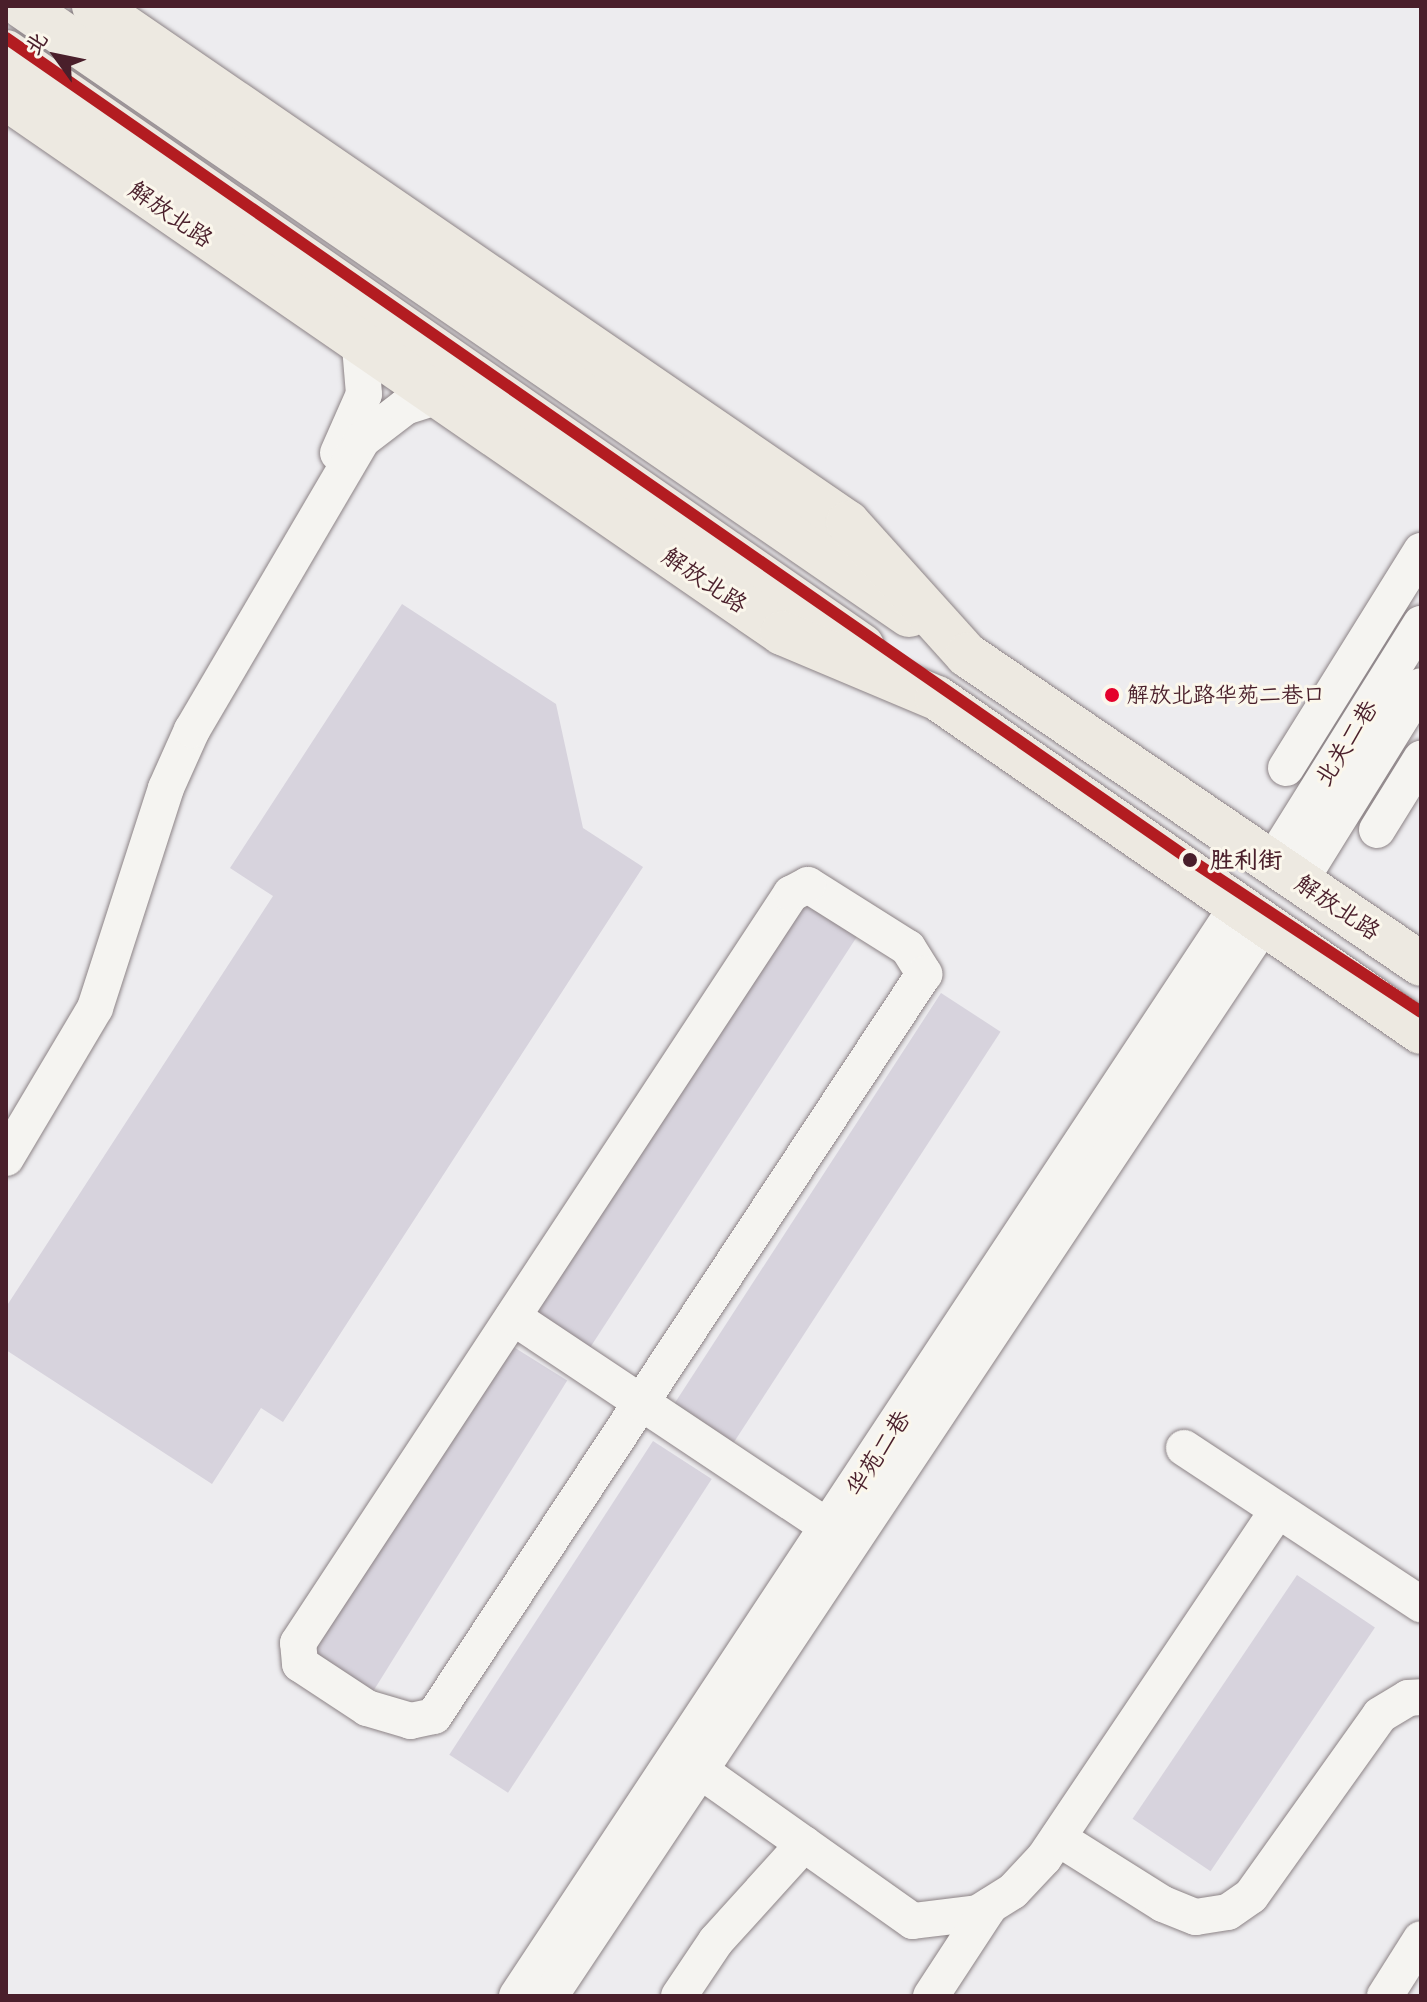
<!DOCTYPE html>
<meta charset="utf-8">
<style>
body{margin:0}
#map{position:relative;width:1427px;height:2002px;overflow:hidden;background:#edecef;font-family:Delius,"LXGW WenKai TC",sans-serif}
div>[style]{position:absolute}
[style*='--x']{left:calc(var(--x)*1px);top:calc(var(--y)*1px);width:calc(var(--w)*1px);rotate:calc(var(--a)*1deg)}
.building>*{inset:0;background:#d7d3dd;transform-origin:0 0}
.roads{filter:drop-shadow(0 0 2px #8c8386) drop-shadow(0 0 2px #8c8386)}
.minor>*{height:36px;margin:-18px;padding:0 18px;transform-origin:18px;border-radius:18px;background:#f5f4f1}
.major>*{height:44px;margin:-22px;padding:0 22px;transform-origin:22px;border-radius:22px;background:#ede9e1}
.metro-1>*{height:12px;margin:-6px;padding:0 6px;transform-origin:6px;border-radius:6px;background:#b31c21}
.dots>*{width:22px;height:22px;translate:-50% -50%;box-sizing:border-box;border:4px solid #fbf7ec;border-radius:50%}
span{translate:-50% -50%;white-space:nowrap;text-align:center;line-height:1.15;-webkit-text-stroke:6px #fbf7ec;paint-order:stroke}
.bus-label{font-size:22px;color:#4a1f2b}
.left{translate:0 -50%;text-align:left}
.street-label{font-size:24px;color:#4a1f2b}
.stop-label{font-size:24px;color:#4a1f2b;font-weight:700}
.frame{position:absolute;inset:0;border:8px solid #4a1f2b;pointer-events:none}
.north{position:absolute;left:16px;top:16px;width:80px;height:80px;-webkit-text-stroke:6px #fbf7ec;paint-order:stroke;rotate:303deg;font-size:22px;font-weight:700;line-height:32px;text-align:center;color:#4a1f2b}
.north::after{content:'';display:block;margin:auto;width:28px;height:36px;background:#4a1f2b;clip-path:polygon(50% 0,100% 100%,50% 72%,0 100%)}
</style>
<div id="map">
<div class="building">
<div style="clip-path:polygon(402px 604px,556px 704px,583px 828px,643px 867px,283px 1422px,261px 1408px,212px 1484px,6px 1350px,6px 1307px,273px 896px,230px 868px)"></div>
<div style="left:798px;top:897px;width:71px;height:493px;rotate:33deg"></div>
<div style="left:941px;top:993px;width:71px;height:492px;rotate:33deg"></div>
<div style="left:507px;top:1343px;width:71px;height:373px;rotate:32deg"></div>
<div style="left:653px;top:1441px;width:70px;height:374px;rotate:33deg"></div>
<div style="left:1297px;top:1575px;width:94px;height:294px;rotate:34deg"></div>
</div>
<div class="roads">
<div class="minor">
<div style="--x:338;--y:453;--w:64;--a:-66.2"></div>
<div style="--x:364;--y:394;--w:48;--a:-94.8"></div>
<div style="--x:1286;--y:768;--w:256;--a:-58.1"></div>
<div style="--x:1377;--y:830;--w:84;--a:-58.2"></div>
<div style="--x:1272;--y:862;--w:281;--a:-58"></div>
<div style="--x:1300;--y:881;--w:229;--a:-58.2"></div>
<div style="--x:808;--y:885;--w:118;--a:32.2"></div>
<div style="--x:908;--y:948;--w:31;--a:58"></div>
<div style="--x:924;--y:974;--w:889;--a:123.44"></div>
<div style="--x:434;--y:1716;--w:24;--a:168"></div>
<div style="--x:411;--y:1721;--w:46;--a:-163.5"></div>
<div style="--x:367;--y:1708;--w:80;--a:-146.7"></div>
<div style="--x:300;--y:1664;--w:21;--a:-95"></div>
<div style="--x:298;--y:1643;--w:897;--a:-56.65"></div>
<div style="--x:791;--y:894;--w:19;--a:-28"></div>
<div style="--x:6;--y:1158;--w:174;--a:-59.3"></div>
<div style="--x:95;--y:1008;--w:231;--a:-72.1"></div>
<div style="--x:166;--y:788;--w:64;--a:-65.9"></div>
<div style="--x:192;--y:730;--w:336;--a:-59.6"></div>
<div style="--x:362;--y:440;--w:54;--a:-37.5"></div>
<div style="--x:405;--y:407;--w:32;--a:-18"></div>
<div style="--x:513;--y:1317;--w:402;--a:33.7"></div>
<div style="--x:1184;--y:1448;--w:284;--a:33.4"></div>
<div style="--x:681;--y:1757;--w:284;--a:35.3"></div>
<div style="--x:913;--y:1921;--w:65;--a:-7"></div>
<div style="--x:978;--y:1913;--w:41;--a:-32.2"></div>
<div style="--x:1013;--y:1891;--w:45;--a:-46.8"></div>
<div style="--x:1044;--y:1858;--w:419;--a:-56.1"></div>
<div style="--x:1058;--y:1838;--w:124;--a:32.2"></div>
<div style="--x:1163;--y:1904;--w:35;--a:22"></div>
<div style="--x:1196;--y:1917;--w:32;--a:-9"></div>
<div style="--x:1228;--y:1912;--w:28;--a:-35"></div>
<div style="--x:1251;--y:1896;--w:222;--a:-54.5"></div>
<div style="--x:1380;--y:1715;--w:33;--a:-31"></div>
<div style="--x:1408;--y:1698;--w:13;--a:-4"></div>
<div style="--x:517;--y:1996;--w:1304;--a:-56.54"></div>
<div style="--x:550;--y:1996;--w:1287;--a:-56.35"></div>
<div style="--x:679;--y:1996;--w:66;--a:-56.1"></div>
<div style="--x:716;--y:1941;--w:131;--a:-47.8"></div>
<div style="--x:931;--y:1996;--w:108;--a:-56.8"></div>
<div style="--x:1385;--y:1996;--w:67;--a:-57.7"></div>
</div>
<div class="major">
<div style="--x:22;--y:6;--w:1076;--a:34.47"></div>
<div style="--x:94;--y:6;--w:914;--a:34.44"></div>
<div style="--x:848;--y:523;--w:178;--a:48"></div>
<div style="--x:967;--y:655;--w:549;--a:34.24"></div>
<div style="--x:6;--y:52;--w:1042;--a:34.76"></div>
<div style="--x:6;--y:98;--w:943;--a:34.58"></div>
<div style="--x:782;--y:633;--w:168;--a:22.8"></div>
<div style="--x:937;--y:698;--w:588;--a:34.61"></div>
</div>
</div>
<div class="metro-1">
<div style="--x:6;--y:38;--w:1444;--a:34.76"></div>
<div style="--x:1192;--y:861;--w:274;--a:33.4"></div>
</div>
<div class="dots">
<div style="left:1112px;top:695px;background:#e4002b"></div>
<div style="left:1190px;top:860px;background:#4a1f2b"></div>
</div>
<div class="bus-label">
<span class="left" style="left:1127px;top:695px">解放北路华苑二巷口</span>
</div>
<div class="street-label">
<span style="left:171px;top:214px;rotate:35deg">解放北路</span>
<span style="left:705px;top:580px;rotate:34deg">解放北路</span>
<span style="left:1346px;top:743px;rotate:-58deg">北关二巷</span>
<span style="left:1338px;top:907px;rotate:34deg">解放北路</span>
<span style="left:878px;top:1453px;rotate:-57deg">华苑二巷</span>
</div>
<div class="stop-label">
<span class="left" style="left:1210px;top:860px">胜利街</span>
</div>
<div class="frame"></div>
<div class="north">北</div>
</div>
